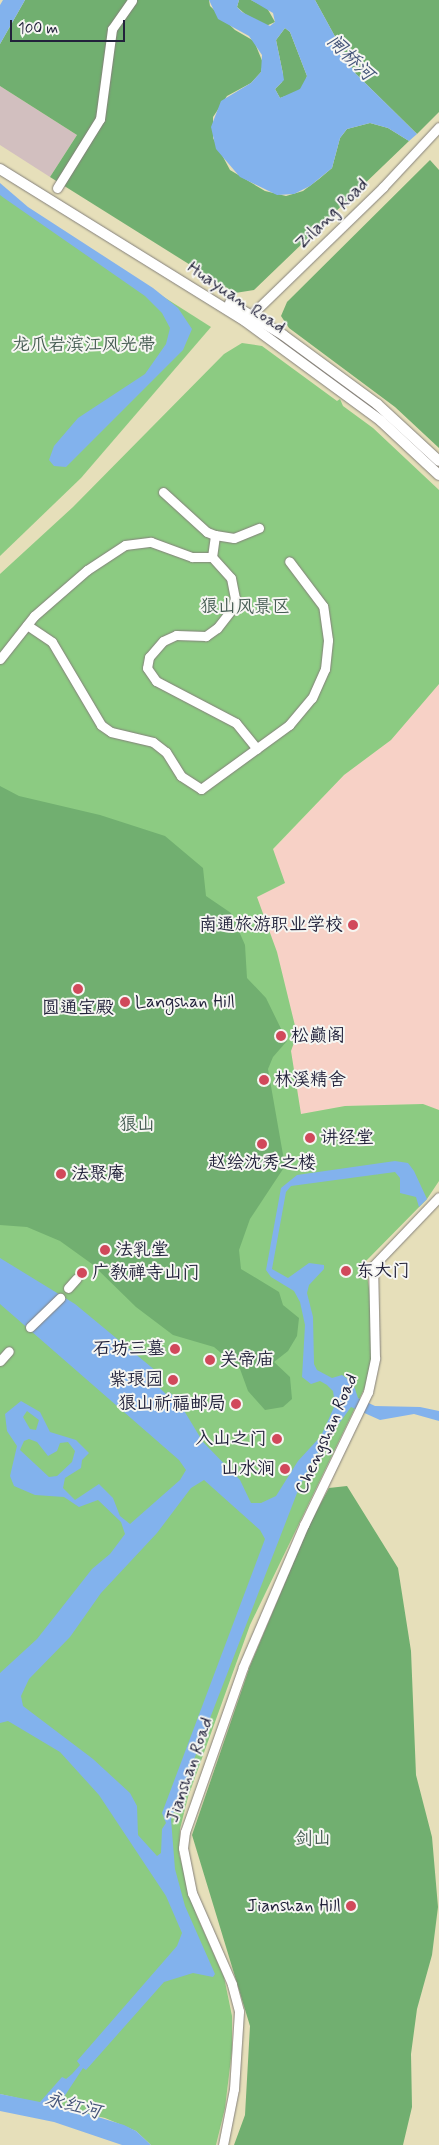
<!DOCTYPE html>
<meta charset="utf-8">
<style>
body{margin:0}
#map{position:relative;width:439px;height:2145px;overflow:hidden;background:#e6dfba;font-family:Mynerve,"LXGW WenKai TC",sans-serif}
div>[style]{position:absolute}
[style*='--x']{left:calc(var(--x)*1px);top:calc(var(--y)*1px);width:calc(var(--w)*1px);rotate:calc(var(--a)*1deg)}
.built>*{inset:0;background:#f7d1c6}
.industrial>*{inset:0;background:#d2bfbf}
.green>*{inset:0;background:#8ccb82}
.forest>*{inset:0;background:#71af70}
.water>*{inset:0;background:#82b2ed}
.roads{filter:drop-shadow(0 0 1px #84807a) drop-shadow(0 0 1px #84807a)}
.minor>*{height:9px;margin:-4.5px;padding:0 4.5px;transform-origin:4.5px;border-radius:4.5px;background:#fff}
.major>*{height:10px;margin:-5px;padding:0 5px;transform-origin:5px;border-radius:5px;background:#fff}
.dots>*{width:14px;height:14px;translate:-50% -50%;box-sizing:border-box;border:2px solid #f6f6f2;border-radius:50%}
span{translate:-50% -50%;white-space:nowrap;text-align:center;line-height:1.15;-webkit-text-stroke:4px #f6f6f2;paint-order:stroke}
.street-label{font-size:18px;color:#22223b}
.park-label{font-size:18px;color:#475d54}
.poi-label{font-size:18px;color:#22223b}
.right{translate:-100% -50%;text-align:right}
.left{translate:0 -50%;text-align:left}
.water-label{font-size:19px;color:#445479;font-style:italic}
.scale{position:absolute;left:10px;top:20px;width:115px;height:22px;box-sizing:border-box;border:2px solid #22223b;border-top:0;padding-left:6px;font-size:15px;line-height:18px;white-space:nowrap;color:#22223b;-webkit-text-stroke:4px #f6f6f2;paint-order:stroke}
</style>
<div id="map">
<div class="built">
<div style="clip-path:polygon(439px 684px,439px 1110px,423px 1104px,345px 1106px,301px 1114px,291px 1051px,297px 1034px,277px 952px,256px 897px,285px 883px,273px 850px,344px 775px,391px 740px)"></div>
</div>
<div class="industrial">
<div style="clip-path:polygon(0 86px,77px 135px,50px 177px,0 145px)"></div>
</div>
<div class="green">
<div style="clip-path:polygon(0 193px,211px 327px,81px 478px,0 556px)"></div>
<div style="clip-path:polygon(242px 343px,262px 346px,337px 401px,340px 399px,343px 406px,373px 428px,439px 490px,439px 684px,391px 740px,344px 775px,273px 849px,285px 883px,257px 897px,277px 952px,297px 1034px,291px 1051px,301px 1114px,345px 1106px,423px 1104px,439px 1110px,439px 1181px,427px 1199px,365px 1262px,371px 1302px,371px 1360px,367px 1383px,250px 1625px,188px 1797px,180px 1829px,179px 1854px,196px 1914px,224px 1977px,232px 2016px,232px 2050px,225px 2108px,216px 2145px,151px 2145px,136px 2131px,105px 2118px,0 2094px,0 574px,73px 507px,224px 354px)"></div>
</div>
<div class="forest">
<div style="clip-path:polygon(25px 0,209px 0,210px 6px,235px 30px,254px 41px,263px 63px,261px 72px,251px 83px,227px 96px,213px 117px,213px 138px,230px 170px,265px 191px,286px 196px,303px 191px,319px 179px,332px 168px,340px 138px,347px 129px,370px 123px,388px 128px,409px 141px,254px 290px,235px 293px,50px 177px,77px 135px,0 86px,0 44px)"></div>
<div style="clip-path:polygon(239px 0,251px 0,267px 8px,275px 22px,266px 26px,252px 20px,237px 7px)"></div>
<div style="clip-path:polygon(315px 0,439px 0,439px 112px,417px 134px,355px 73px)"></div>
<div style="clip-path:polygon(285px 28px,290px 32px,307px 76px,304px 86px,297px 92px,280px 98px,275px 89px,282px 82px,283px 74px,276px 40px)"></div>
<div style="clip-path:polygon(430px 160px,439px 170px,439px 448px,395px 407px,289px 328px,281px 316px,287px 302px)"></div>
<div style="clip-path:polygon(0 786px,19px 796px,100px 815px,165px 836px,203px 868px,206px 896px,231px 913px,245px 945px,247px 978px,266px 998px,287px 1041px,273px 1057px,268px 1069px,285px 1166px,250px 1219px,239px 1250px,241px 1269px,279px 1292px,283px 1305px,299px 1318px,297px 1336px,288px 1351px,274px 1362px,290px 1377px,292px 1399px,283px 1407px,265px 1410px,248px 1391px,240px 1369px,214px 1347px,173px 1335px,136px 1307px,92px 1264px,60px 1241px,27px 1227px,0 1225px)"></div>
<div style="clip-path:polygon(347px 1486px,398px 1568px,411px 1651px,416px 1775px,432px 1837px,438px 1907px,432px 1955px,417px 2009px,411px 2054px,412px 2107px,403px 2145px,234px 2145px,245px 2115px,250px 2026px,192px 1835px,250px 1666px,310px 1523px,329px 1488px)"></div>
</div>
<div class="water">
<div style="clip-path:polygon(3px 0,25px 0,0 44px,0 5px)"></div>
<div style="clip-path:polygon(evenodd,209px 0,239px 0,237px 7px,242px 12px,270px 26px,275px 22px,273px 13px,251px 0,315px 0,355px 73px,417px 134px,409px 141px,388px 128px,370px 123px,347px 129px,340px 138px,332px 168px,310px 186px,294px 194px,277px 195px,240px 177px,216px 149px,211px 127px,221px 101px,251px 83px,261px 72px,262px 55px,249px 36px,218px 19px,209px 0,285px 28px,290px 32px,307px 76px,300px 89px,280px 98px,275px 89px,284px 80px,283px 74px,276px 40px,285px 28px)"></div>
<div style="clip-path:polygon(0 183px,28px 207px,153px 288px,178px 308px,192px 329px,183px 350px,66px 467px,54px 466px,49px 460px,54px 446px,78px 418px,145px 374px,166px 344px,170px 328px,162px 313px,145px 296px,4px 198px,0 195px)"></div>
<div style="clip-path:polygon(evenodd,395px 1161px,408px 1163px,414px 1171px,427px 1199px,419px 1207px,416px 1197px,400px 1193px,400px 1178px,395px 1172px,291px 1186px,286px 1192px,272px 1269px,288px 1278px,309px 1263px,324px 1265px,324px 1269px,309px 1285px,307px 1293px,313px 1317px,314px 1364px,317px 1370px,332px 1378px,342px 1375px,353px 1383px,358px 1398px,375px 1406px,420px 1407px,439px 1411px,439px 1421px,414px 1414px,380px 1420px,351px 1407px,312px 1461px,299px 1488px,171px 1819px,175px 1869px,185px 1906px,215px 1974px,213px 1977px,193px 1973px,164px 1982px,86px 2070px,83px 2068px,60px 2103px,62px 2106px,124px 2125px,136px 2131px,151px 2145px,122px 2145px,54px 2122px,0 2111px,0 2094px,40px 2102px,62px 2077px,66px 2079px,72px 2074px,80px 2065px,77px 2061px,177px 1946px,182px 1933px,166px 1896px,99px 1795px,60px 1752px,8px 1721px,0 1723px,0 1673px,37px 1639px,92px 1569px,110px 1554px,125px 1534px,121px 1522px,98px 1500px,79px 1507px,64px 1497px,35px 1495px,14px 1486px,10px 1476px,17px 1446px,7px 1431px,5px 1414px,21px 1401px,40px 1412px,50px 1432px,76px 1440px,89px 1453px,82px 1460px,81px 1468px,65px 1478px,63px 1488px,75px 1500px,99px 1484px,113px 1498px,120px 1516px,130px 1524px,180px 1480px,186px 1470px,179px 1460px,0 1304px,0 1258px,75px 1304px,156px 1371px,150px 1379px,166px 1394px,169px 1392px,177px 1399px,203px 1442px,240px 1480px,251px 1503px,261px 1503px,276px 1496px,298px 1461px,321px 1436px,335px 1405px,333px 1391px,327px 1385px,320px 1381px,311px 1384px,302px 1377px,305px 1325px,300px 1302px,294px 1291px,271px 1277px,266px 1270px,281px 1188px,297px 1175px,395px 1161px,27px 1411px,39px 1420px,36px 1430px,30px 1429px,23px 1417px,27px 1411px,395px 1161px,29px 1439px,37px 1442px,48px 1456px,57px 1451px,60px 1443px,68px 1442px,75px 1451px,72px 1462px,57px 1476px,49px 1477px,20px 1450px,24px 1441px,29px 1439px,395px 1161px,204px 1480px,260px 1530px,265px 1539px,162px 1813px,166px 1823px,162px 1829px,161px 1853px,157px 1856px,138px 1835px,137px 1806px,130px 1793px,93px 1759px,23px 1706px,21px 1696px,29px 1679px,70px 1637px,101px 1593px,157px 1533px,191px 1488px,204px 1480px)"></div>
</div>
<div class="roads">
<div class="minor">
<div style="--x:57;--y:188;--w:81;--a:-58.1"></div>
<div style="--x:100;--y:119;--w:91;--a:-82.4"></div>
<div style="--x:112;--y:29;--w:35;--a:-55"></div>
<div style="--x:247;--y:319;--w:190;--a:-44.1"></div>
<div style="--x:383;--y:187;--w:82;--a:-47"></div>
<div style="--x:163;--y:492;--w:59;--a:42.3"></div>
<div style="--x:207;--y:532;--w:9;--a:21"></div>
<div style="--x:215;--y:535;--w:19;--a:9"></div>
<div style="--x:234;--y:538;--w:27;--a:-22"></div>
<div style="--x:212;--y:557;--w:22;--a:-82"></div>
<div style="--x:27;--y:625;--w:30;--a:34"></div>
<div style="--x:52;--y:642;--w:96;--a:59.4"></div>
<div style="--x:101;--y:725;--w:12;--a:35"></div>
<div style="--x:111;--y:732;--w:43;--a:13.4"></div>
<div style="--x:153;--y:742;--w:16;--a:38"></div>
<div style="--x:166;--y:752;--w:28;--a:58"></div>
<div style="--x:181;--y:776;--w:24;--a:33"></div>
<div style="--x:201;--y:789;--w:109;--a:-36"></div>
<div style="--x:289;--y:725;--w:35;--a:-50"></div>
<div style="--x:312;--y:698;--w:32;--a:-66"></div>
<div style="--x:325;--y:669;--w:29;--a:-84"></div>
<div style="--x:328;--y:640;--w:34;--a:-98"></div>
<div style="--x:323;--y:606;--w:56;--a:-127.1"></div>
<div style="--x:0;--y:659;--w:55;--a:-51.7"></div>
<div style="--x:34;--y:616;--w:70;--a:-41"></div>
<div style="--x:87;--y:570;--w:45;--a:-33.3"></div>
<div style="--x:125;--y:545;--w:26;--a:-7"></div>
<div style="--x:151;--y:542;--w:44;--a:20.1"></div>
<div style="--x:192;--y:557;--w:20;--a:0"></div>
<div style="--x:212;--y:557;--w:28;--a:48"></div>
<div style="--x:231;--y:578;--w:20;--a:79"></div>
<div style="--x:235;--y:598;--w:11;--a:105"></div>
<div style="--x:232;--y:609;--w:24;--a:128"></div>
<div style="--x:217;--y:628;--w:14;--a:144"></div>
<div style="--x:206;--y:636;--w:30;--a:-178"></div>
<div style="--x:176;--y:635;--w:14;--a:155"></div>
<div style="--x:163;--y:641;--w:21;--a:131"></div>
<div style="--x:149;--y:657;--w:11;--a:100"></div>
<div style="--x:147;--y:668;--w:16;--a:55"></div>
<div style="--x:156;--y:681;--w:90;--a:27.7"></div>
<div style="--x:236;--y:723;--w:33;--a:51"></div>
<div style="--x:68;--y:1288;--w:13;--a:-48"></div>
<div style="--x:30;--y:1327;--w:42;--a:-44"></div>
<div style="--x:0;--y:1361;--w:13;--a:-48"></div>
<div style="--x:223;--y:2145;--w:57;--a:-78.9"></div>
<div style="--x:234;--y:2089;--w:78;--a:-86.3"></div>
<div style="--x:239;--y:2011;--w:28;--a:-105"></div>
<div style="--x:232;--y:1984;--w:99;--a:-113.7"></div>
<div style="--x:192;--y:1893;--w:46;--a:-101.3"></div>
<div style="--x:183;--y:1848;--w:16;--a:-83"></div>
<div style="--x:185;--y:1832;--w:175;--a:-70.6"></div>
<div style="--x:243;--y:1667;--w:155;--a:-66.8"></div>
<div style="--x:304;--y:1525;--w:148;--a:-64.3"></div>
<div style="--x:368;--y:1392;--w:35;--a:-78"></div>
<div style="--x:375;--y:1358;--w:92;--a:-91.2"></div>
<div style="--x:373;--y:1266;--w:95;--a:-46.3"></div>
</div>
<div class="major">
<div style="--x:0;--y:169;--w:288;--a:31.8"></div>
<div style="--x:245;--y:321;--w:169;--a:36.3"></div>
<div style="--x:381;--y:421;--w:79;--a:43"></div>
<div style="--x:230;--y:303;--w:62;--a:31.1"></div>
<div style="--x:283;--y:335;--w:117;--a:36.3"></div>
<div style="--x:377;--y:404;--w:84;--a:42.6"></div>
</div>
</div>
<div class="dots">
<div style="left:353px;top:925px;background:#d1495b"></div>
<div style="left:78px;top:989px;background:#d1495b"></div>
<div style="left:125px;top:1002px;background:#d1495b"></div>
<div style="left:281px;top:1036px;background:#d1495b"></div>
<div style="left:264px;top:1080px;background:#d1495b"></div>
<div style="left:310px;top:1138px;background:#d1495b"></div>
<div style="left:262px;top:1144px;background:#d1495b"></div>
<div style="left:61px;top:1174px;background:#d1495b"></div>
<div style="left:105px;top:1250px;background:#d1495b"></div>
<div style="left:346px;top:1271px;background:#d1495b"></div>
<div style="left:82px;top:1273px;background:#d1495b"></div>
<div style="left:175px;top:1349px;background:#d1495b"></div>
<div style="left:210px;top:1360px;background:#d1495b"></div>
<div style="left:173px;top:1380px;background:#d1495b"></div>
<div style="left:236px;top:1404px;background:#d1495b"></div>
<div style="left:277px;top:1439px;background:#d1495b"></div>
<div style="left:285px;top:1469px;background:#d1495b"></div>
<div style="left:351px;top:1906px;background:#d1495b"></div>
</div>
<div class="street-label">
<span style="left:332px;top:214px;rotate:-44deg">Zilang Road</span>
<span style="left:236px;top:298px;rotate:34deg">Huayuan Road</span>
<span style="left:327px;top:1434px;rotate:-66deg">Chengshan Road</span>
<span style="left:190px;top:1770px;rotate:-71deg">Jianshan Road</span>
</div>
<div class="park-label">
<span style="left:84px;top:345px">龙爪岩滨江风光带</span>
<span style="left:245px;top:607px">狼山风景区</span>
<span style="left:137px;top:1125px">狼山</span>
<span style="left:313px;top:1839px">剑山</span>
</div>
<div class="poi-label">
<span class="right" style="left:343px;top:925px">南通旅游职业学校</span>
<span class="left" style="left:135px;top:1002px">Langshan Hill</span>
<span style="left:78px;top:1008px">圆通宝殿</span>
<span class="left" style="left:291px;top:1036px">松巅阁</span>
<span class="left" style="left:274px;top:1080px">林溪精舍</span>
<span class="left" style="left:320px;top:1138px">讲经堂</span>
<span style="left:262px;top:1163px">赵绘沈秀之楼</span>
<span class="left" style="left:71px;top:1174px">法聚庵</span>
<span class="left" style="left:115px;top:1250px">法乳堂</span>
<span class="left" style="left:356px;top:1271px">东大门</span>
<span class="left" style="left:92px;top:1273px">广教禅寺山门</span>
<span class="right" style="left:165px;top:1349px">石坊三墓</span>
<span class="left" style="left:220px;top:1360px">关帝庙</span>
<span class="right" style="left:163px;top:1380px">紫琅园</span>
<span class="right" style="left:226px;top:1404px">狼山祈福邮局</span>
<span class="right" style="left:267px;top:1439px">入山之门</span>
<span class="right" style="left:275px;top:1469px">山水涧</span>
<span class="right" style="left:341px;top:1906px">Jianshan Hill</span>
</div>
<div class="water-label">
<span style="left:350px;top:58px;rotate:44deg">闸桥河</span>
<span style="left:73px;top:2106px;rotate:15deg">永红河</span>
</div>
<div class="scale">100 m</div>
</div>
